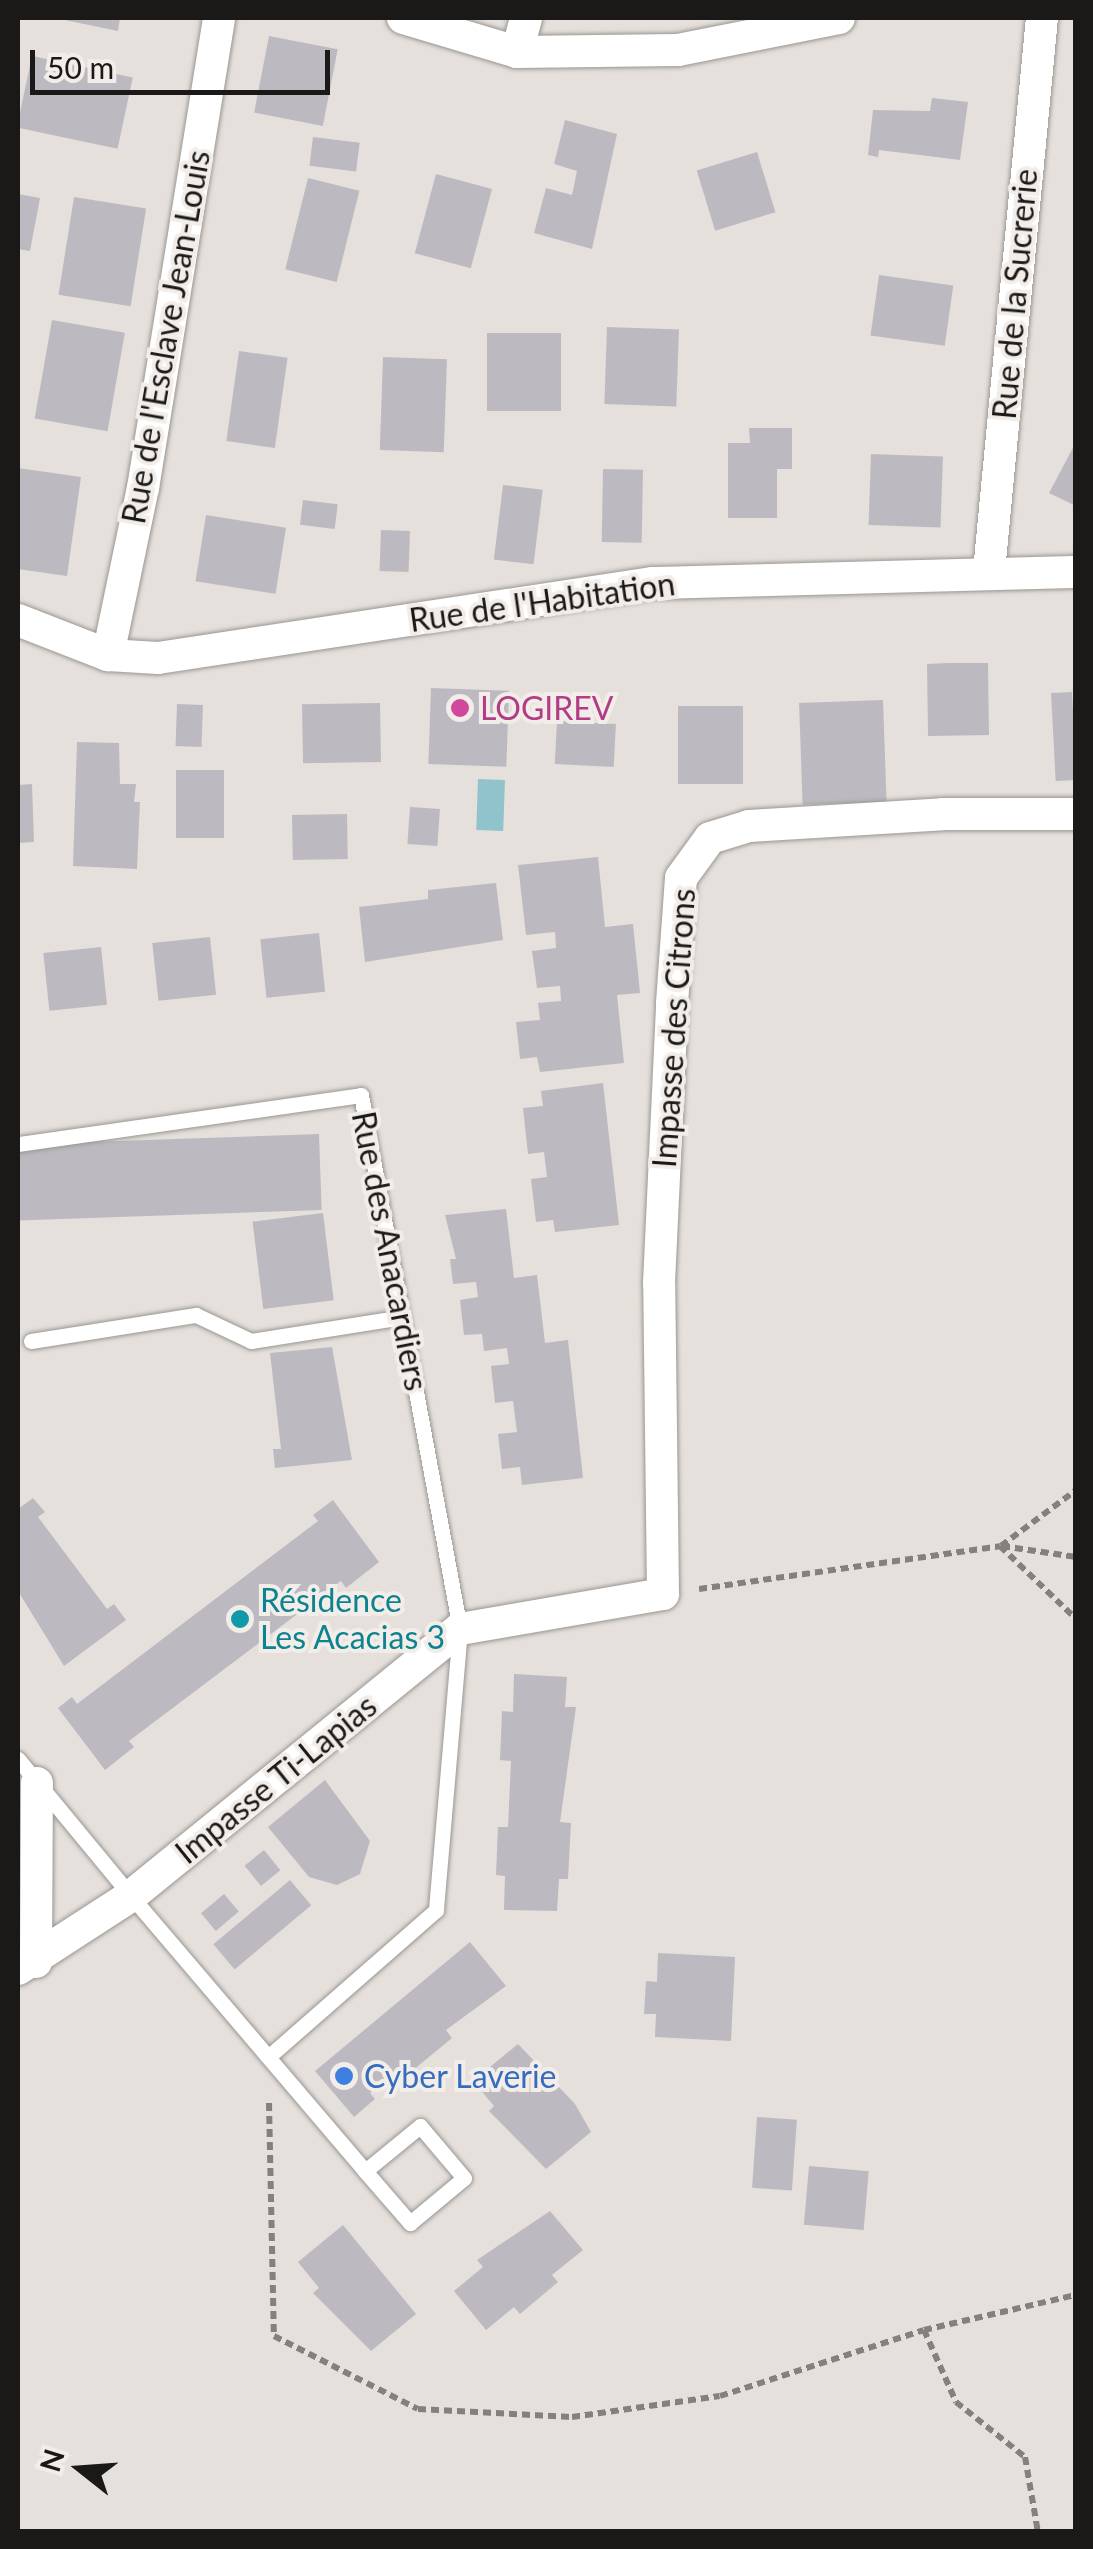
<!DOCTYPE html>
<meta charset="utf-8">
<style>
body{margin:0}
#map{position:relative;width:1093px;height:2549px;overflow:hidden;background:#e5e0db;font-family:Lato,sans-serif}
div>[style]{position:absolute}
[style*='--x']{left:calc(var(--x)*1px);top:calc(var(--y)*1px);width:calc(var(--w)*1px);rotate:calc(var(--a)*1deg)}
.water>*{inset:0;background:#91c3cd;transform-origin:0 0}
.building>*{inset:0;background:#bcbac0;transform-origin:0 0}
.path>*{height:6px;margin-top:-3px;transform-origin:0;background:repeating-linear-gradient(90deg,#83807d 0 8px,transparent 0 13px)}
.roads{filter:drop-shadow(0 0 2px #9a9691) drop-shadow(0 0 2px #9a9691)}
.service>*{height:15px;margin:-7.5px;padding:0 7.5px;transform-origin:7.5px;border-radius:7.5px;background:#fff}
.minor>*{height:32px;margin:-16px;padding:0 16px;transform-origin:16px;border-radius:16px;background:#fff}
.dots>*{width:28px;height:28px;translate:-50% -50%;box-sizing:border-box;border:5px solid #f2ede8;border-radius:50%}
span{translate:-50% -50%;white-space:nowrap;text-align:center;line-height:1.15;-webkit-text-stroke:8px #f2ede8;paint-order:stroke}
.street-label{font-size:32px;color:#1b1918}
.hotel-label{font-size:32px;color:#b23c85}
.left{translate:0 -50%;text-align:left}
.culture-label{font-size:32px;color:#0d838f}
.shop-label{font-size:32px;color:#366cbe}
.frame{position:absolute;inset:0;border:20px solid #1b1918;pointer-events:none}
.north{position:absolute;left:30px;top:2419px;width:100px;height:100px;-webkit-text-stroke:8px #f2ede8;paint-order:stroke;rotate:287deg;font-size:28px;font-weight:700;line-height:40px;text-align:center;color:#1b1918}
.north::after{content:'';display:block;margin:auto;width:35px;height:45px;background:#1b1918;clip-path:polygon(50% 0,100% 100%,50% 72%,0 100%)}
.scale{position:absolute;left:30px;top:50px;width:300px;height:45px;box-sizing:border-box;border:5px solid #1b1918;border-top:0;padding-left:12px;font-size:30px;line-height:35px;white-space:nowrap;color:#1b1918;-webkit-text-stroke:8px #f2ede8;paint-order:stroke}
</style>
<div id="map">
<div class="water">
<div style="left:478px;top:779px;width:27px;height:51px;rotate:2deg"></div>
</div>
<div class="building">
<div style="clip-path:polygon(55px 18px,120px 18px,118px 31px)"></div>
<div style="left:269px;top:36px;width:70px;height:78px;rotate:11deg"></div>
<div style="left:32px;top:56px;width:103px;height:73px;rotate:12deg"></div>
<div style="clip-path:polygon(932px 98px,968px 102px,960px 160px,879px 150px,878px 157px,868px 155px,873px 110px,930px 111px)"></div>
<div style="clip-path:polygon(565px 120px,617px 134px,592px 249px,534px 233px,546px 188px,572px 195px,577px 171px,554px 164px)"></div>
<div style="left:313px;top:137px;width:47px;height:29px;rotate:7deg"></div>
<div style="left:757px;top:152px;width:63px;height:63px;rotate:73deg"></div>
<div style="left:436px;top:174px;width:58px;height:82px;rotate:15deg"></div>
<div style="left:308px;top:178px;width:53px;height:94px;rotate:14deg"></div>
<div style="clip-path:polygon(18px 194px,40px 198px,30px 251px,18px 249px)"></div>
<div style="left:74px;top:197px;width:73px;height:99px;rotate:9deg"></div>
<div style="left:879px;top:275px;width:75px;height:61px;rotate:8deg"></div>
<div style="left:52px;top:320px;width:74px;height:100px;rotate:10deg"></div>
<div style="left:607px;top:327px;width:72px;height:77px;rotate:2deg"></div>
<div style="left:487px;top:333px;width:74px;height:78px"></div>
<div style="left:239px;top:351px;width:49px;height:91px;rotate:8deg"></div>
<div style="left:383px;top:357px;width:64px;height:93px;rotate:2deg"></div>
<div style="clip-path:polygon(749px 428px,792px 428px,792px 469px,777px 469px,777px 518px,728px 518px,728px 443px,750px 443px)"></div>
<div style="clip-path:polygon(1076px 442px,1076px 506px,1049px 493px)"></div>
<div style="left:871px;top:454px;width:72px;height:71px;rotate:2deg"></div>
<div style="clip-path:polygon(18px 468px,81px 477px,67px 576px,18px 569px)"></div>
<div style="left:603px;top:469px;width:40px;height:73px;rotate:1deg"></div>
<div style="left:503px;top:485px;width:40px;height:75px;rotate:7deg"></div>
<div style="left:303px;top:500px;width:35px;height:25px;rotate:7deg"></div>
<div style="left:206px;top:515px;width:81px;height:67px;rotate:9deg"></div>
<div style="left:381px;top:530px;width:29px;height:41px;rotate:2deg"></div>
<div style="clip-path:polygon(948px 663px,988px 663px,989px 735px,928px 736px,927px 664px)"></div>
<div style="left:431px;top:688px;width:78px;height:76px;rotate:2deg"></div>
<div style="left:1072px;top:692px;width:88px;height:21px;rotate:87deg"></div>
<div style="left:883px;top:700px;width:102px;height:84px;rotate:88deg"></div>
<div style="left:380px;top:703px;width:59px;height:78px;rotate:89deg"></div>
<div style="left:177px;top:704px;width:26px;height:42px;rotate:2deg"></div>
<div style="left:743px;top:706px;width:78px;height:65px;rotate:90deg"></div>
<div style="left:557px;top:721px;width:59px;height:43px;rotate:3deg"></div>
<div style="clip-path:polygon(77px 742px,119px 743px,120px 784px,136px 784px,134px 802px,140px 802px,137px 869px,73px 866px)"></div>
<div style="left:176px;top:770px;width:48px;height:68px"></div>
<div style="clip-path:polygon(32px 784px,34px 842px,18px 843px,18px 785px)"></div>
<div style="left:410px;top:807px;width:30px;height:37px;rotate:4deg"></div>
<div style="left:347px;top:814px;width:45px;height:55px;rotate:89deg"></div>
<div style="clip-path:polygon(598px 857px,605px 927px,633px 924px,640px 993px,617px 995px,624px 1063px,540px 1072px,537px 1057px,520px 1059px,516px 1022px,540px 1020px,538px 1003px,561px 1001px,560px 986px,537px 988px,532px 951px,556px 948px,555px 932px,526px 935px,518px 865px)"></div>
<div style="clip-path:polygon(496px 883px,503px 940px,365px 962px,359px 907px,428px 899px,428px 890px)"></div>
<div style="left:319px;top:933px;width:59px;height:59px;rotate:84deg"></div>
<div style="left:210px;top:937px;width:58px;height:58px;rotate:84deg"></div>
<div style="left:101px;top:947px;width:58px;height:58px;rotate:84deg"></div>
<div style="clip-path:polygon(603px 1083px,619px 1225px,555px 1232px,553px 1220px,536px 1222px,531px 1179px,547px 1177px,544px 1152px,528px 1154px,523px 1108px,543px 1106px,541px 1091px)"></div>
<div style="left:319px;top:1134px;width:76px;height:304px;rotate:88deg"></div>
<div style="clip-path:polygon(506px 1209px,514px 1278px,537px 1275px,545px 1343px,568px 1340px,583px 1478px,522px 1485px,520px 1467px,502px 1469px,498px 1434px,517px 1432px,513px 1401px,495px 1403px,491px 1366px,509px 1364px,507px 1348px,484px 1351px,482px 1334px,464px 1335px,460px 1300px,478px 1297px,476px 1282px,453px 1284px,450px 1259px,456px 1259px,445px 1215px)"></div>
<div style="left:323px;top:1213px;width:88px;height:71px;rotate:83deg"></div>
<div style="clip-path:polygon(332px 1347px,352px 1460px,275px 1468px,273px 1449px,281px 1449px,270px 1353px)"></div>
<div style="clip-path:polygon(33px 1498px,45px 1512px,38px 1517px,107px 1609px,114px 1604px,126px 1620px,64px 1666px,18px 1591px,18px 1509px)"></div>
<div style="clip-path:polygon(333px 1500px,379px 1562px,346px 1588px,341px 1581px,129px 1741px,134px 1747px,105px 1770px,58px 1708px,72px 1697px,77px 1704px,318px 1521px,313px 1515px)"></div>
<div style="clip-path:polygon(514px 1674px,567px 1677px,565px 1707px,576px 1707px,560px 1822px,571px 1823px,568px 1879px,559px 1879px,557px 1911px,504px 1910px,505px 1876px,496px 1875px,498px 1827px,508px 1827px,511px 1761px,500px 1760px,502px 1711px,513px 1712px)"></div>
<div style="clip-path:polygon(325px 1780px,370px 1841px,360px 1874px,337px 1885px,309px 1877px,268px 1827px)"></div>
<div style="left:264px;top:1850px;width:26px;height:25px;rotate:51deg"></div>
<div style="left:290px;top:1880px;width:33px;height:100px;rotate:50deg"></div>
<div style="left:224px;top:1894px;width:23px;height:30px;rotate:50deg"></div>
<div style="clip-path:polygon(470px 1942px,506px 1986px,446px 2030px,452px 2038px,412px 2071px,406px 2063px,370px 2093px,375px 2099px,354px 2117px,315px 2071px)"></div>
<div style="clip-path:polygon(658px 1953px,735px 1957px,731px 2041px,655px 2037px,656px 2014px,644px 2014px,646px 1981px,657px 1982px)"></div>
<div style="clip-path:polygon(518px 2044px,575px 2104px,591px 2132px,546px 2169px,489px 2111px,494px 2106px,473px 2081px)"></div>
<div style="left:757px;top:2117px;width:40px;height:71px;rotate:4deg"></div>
<div style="left:809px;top:2166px;width:60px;height:59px;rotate:5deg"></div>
<div style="clip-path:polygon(550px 2211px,583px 2250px,552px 2275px,558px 2282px,520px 2314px,514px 2307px,486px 2330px,454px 2291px,483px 2267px,477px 2260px)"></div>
<div style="clip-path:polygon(343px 2225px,416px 2314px,371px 2351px,313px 2293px,319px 2288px,298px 2262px)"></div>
</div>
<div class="path">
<div style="--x:1001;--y:1546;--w:94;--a:-36.7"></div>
<div style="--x:1002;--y:1546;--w:75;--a:8.5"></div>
<div style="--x:699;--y:1589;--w:304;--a:-8.1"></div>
<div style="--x:1000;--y:1546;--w:105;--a:43.8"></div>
<div style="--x:269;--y:2103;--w:233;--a:88.8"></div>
<div style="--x:274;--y:2336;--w:161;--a:26.9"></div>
<div style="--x:418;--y:2409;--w:154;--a:3"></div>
<div style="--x:572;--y:2417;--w:149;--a:-8.1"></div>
<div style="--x:720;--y:2396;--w:214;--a:-17.9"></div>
<div style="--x:924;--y:2330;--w:156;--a:-13"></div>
<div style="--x:924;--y:2330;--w:79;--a:66"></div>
<div style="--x:956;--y:2402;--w:88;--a:38.6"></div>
<div style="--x:1025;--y:2457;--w:76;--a:80.2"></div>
</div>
<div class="roads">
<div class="service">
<div style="--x:18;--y:1144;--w:346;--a:-8.1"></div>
<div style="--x:361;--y:1095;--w:543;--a:79.5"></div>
<div style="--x:460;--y:1629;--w:282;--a:94.9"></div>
<div style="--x:436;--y:1910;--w:223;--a:138.8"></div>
<div style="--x:31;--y:1341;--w:167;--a:-9"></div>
<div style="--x:196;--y:1315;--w:61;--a:25.3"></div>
<div style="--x:251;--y:1341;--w:153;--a:-9"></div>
<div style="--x:18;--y:1759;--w:178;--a:50.5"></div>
<div style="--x:131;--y:1896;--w:211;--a:49.6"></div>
<div style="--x:268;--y:2057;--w:150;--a:49.6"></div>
<div style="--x:365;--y:2171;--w:69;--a:49.1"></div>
<div style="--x:410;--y:2223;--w:70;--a:-39.8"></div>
<div style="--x:464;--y:2178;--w:68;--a:-130.2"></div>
<div style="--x:420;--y:2126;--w:71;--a:140.7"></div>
</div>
<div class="minor">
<div style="--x:403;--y:18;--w:119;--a:16.6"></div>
<div style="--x:517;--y:52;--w:161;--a:-0.7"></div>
<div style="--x:678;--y:50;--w:164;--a:-11.2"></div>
<div style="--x:517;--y:52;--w:35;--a:-75"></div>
<div style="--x:989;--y:571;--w:556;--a:-84.53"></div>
<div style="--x:18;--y:620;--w:97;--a:21.3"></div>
<div style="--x:108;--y:655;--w:50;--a:3.4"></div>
<div style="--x:158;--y:658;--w:501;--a:-8.62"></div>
<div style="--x:653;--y:583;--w:423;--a:-1.5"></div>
<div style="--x:108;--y:655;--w:171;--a:-78.2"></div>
<div style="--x:143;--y:488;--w:476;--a:-80.8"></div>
<div style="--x:36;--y:1962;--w:179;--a:-89.7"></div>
<div style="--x:18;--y:1969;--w:135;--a:-32.9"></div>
<div style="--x:131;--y:1896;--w:424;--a:-39.1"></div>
<div style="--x:460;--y:1629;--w:206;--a:-9.8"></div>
<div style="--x:663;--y:1594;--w:311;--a:-90.7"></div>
<div style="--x:659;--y:1283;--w:280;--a:-87.3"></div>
<div style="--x:672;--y:1003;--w:125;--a:-85.9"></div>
<div style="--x:681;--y:878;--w:49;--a:-54.1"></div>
<div style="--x:710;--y:838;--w:41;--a:-17.1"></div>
<div style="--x:749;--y:826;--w:194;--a:-3.5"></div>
<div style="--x:943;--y:814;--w:133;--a:0"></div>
</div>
</div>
<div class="dots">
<div style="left:460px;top:708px;background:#d1479c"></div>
<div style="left:240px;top:1619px;background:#0f9aa8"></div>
<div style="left:344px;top:2076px;background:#3f7fe0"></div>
</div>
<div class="street-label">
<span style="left:1015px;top:294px;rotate:-85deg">Rue de la Sucrerie</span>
<span style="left:166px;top:337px;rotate:-80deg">Rue de l'Esclave Jean-Louis</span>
<span style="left:542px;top:602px;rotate:-8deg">Rue de l'Habitation</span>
<span style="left:674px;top:1028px;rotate:-86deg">Impasse des Citrons</span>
<span style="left:390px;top:1251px;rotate:79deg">Rue des Anacardiers</span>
<span style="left:276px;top:1779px;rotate:-39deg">Impasse Ti-Lapias</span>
</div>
<div class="hotel-label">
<span class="left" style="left:480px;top:708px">LOGIREV</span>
</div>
<div class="culture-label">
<span class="left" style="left:260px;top:1619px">Résidence<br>Les Acacias 3</span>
</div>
<div class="shop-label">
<span class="left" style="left:364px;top:2076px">Cyber Laverie</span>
</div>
<div class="frame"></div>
<div class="north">N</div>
<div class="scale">50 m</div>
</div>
